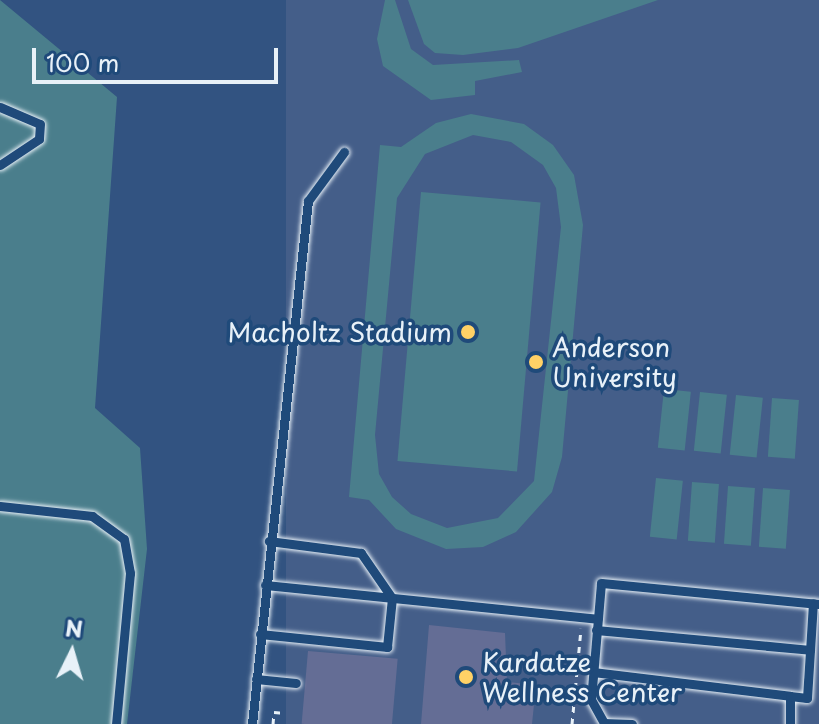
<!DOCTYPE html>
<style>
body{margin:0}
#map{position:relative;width:819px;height:724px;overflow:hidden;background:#325381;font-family:"Playpen Sans",sans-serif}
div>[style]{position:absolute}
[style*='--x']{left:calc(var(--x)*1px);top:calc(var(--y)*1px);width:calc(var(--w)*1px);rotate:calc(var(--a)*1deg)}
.built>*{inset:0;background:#445e89;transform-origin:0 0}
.green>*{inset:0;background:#4a7e8c;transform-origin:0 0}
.building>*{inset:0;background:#646d95;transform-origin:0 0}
.path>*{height:3px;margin-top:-1.5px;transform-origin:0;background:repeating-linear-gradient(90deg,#e8f1f8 0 6px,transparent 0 12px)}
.roads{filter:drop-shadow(0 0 2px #e8f1f8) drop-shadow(0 0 2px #e8f1f8)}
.service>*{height:9px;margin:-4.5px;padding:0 4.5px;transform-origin:4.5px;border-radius:4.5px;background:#1f4a7a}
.dots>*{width:22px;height:22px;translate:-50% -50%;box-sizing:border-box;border:4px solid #1f4a7a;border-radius:50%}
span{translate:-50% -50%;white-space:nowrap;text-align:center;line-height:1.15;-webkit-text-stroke:7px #1f4a7a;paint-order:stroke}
.poi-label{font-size:26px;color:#e8f1f8}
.right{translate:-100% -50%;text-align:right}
.left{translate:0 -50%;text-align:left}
.north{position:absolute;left:32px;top:612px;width:80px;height:80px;-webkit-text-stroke:6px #1f4a7a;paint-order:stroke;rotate:5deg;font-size:22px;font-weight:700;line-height:32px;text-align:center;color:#e8f1f8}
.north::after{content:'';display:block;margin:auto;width:28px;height:36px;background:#e8f1f8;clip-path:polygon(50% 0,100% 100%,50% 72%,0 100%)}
.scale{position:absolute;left:32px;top:48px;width:246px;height:36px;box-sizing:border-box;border:4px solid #e8f1f8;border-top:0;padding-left:10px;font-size:24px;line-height:28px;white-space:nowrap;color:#e8f1f8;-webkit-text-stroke:6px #1f4a7a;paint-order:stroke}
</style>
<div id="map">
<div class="built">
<div style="left:286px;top:0;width:533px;height:727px"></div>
</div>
<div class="green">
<div style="clip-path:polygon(0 0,117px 97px,95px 408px,140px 448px,147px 549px,127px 724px,0 724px)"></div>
<div style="clip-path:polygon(385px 0,395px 0,411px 49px,433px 65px,519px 60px,522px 72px,475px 81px,475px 95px,431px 100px,383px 66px,377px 39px)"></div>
<div style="clip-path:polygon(408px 0,658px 0,518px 48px,463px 55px,435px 53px,424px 44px)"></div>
<div style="clip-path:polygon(evenodd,471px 114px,524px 124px,553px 145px,574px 175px,583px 225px,562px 457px,552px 492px,516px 532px,483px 547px,446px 549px,396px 529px,369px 500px,349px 497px,380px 145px,401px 147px,436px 123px,471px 114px,473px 135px,511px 142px,543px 165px,556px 188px,561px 227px,534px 481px,498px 518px,447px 528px,411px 514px,392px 497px,379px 474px,375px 435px,397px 198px,425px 154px,473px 135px)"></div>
<div style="left:421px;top:192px;width:120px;height:270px;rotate:5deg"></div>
<div style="left:664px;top:389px;width:27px;height:59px;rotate:6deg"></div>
<div style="left:700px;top:392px;width:27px;height:59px;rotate:6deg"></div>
<div style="left:736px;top:395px;width:27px;height:60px;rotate:6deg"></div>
<div style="left:772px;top:398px;width:27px;height:59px;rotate:4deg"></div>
<div style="left:656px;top:478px;width:27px;height:59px;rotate:6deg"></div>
<div style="left:692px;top:482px;width:27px;height:59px;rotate:4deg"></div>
<div style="left:728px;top:486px;width:27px;height:58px;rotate:4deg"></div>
<div style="left:763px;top:488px;width:27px;height:59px;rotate:4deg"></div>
</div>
<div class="building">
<div style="clip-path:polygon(429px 625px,505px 633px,507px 682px,536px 685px,532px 724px,421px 724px)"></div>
<div style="left:308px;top:651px;width:90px;height:73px;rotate:5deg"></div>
</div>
<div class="path">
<div style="--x:273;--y:724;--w:12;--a:-85"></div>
<div style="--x:274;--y:712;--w:11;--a:5"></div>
<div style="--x:572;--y:724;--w:96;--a:-84.6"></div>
</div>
<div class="roads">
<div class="service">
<div style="--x:0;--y:107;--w:43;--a:23"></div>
<div style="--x:40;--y:124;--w:15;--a:94"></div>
<div style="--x:39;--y:139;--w:47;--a:146.3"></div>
<div style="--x:0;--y:506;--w:93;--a:6.2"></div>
<div style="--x:92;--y:516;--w:39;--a:36"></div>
<div style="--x:124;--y:539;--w:35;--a:80"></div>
<div style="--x:130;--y:573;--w:152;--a:95.3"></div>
<div style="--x:265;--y:585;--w:334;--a:5.8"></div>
<div style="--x:596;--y:630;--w:215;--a:5.3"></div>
<div style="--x:260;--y:634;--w:128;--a:5.8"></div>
<div style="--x:387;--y:647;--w:49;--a:-84.2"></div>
<div style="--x:392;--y:598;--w:55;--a:-124.6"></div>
<div style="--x:361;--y:553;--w:93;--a:-172.6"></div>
<div style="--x:593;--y:672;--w:198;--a:6.9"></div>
<div style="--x:256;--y:679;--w:40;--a:5.7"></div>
<div style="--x:252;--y:724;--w:526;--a:-83.89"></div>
<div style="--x:308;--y:201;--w:61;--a:-53.7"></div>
<div style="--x:632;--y:724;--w:28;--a:-178"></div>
<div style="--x:604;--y:723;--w:26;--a:-119"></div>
<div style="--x:591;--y:700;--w:117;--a:-85.1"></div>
<div style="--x:601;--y:583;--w:219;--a:5.5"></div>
<div style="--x:790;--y:724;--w:28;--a:-90"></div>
<div style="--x:790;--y:696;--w:17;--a:7"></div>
<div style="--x:807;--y:698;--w:95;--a:-86.4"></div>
</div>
</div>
<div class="dots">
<div style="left:468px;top:332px;background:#ffd166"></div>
<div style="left:536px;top:362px;background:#ffd166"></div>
<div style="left:466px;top:677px;background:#ffd166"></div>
</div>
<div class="poi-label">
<span class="right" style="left:452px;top:332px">Macholtz Stadium</span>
<span class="left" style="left:552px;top:362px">Anderson<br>University</span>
<span class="left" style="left:482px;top:677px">Kardatze<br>Wellness Center</span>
</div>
<div class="north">N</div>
<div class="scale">100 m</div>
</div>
